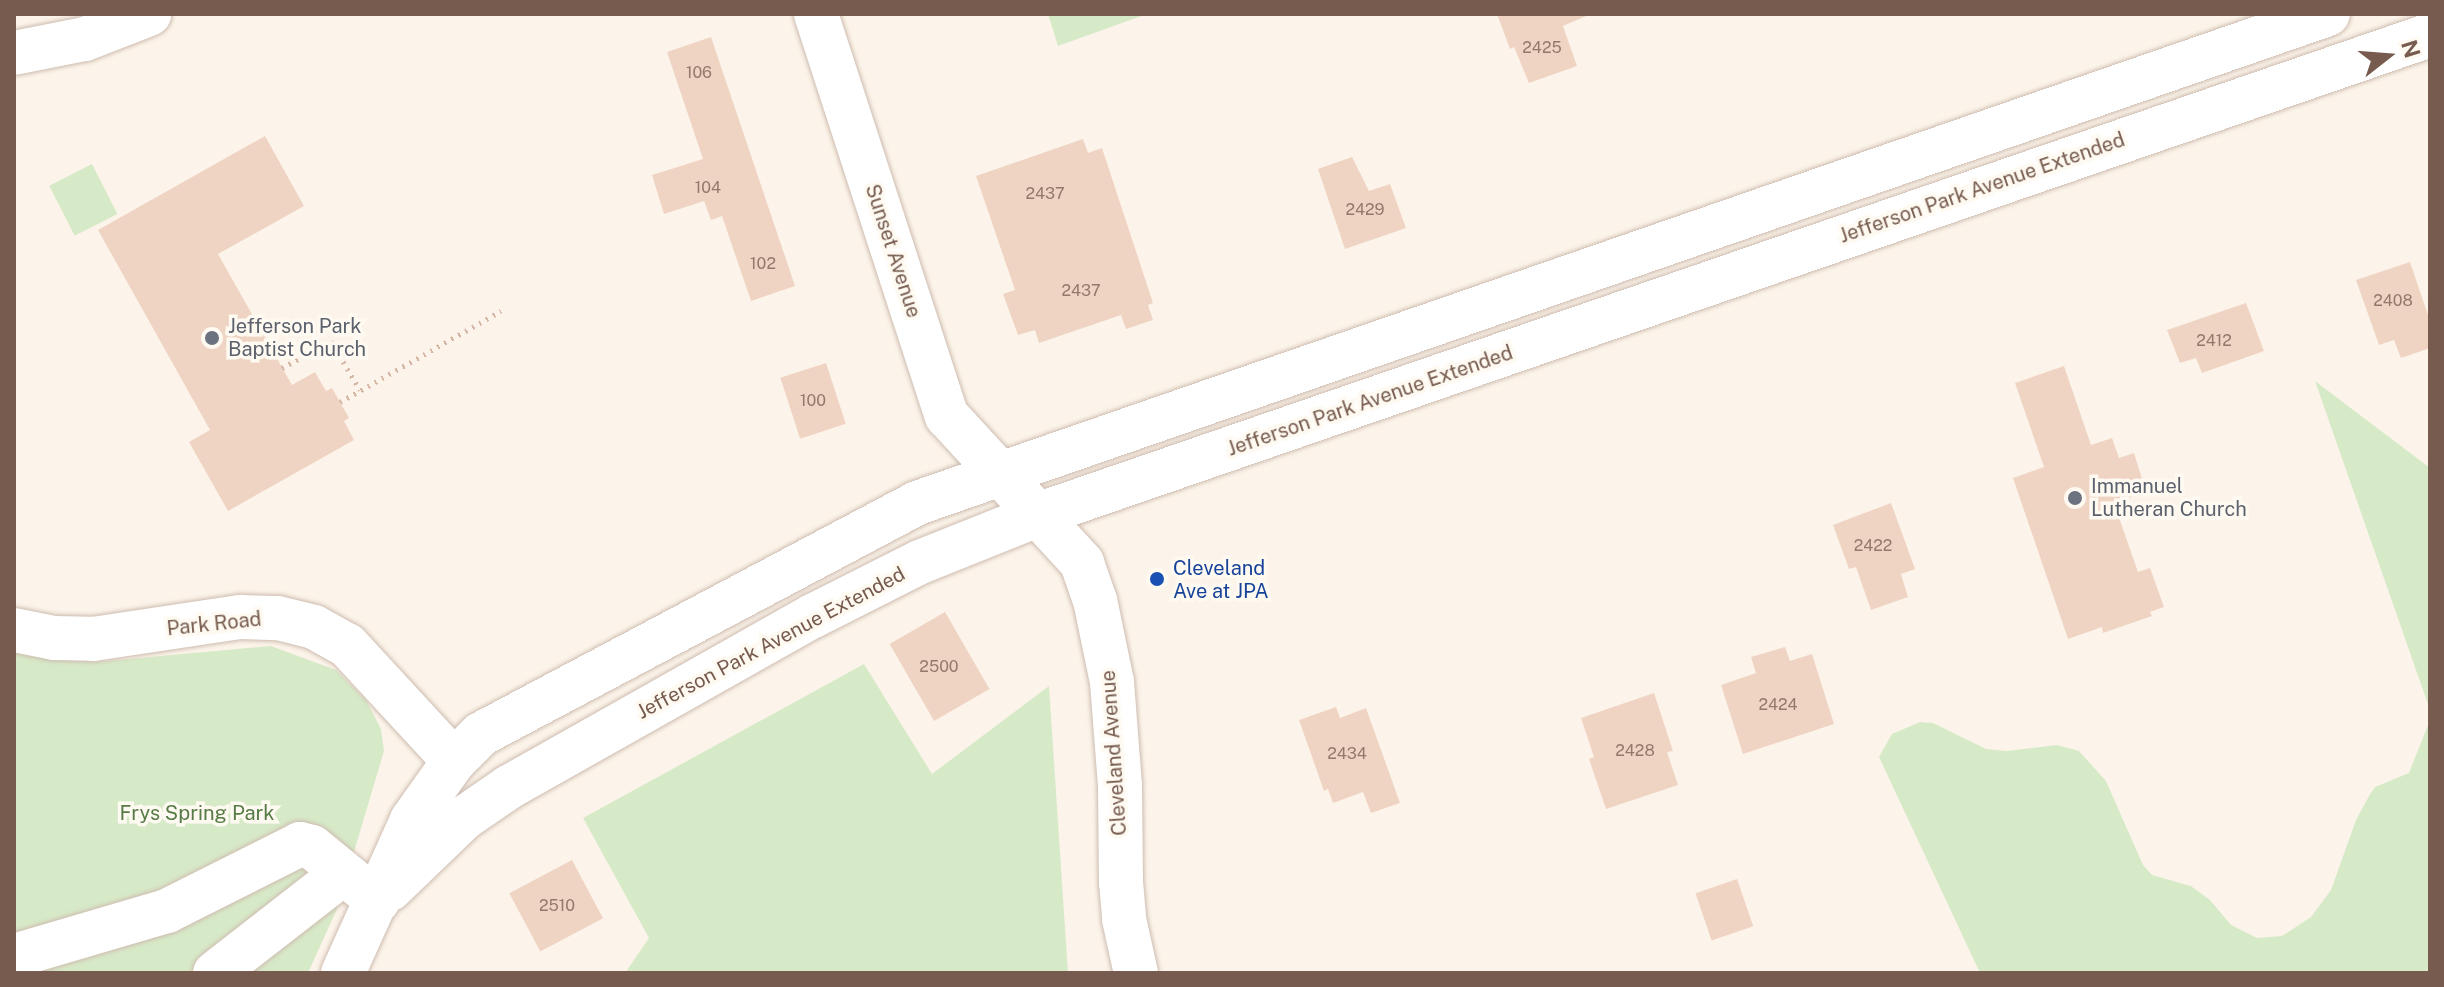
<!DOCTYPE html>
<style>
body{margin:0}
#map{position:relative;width:2444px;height:987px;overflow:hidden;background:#fcf4ea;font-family:"Public Sans",sans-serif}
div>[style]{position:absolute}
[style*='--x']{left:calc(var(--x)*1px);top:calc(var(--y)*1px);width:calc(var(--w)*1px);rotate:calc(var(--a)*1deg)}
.green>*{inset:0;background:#d7eac8;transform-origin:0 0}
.building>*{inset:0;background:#f0d4c3;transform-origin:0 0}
.path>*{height:5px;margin-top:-2.5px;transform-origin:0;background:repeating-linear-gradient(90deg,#d6b7a5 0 2px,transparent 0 8px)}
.roads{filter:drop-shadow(0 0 2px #cebcb0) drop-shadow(0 0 2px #cebcb0)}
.minor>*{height:44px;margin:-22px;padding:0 22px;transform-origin:22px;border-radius:22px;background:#fff}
.dots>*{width:22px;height:22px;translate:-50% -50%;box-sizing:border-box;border:4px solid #fef9f1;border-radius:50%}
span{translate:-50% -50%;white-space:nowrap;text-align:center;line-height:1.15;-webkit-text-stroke:7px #fef9f1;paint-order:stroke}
.number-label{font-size:16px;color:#94796b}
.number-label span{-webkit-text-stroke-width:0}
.street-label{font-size:20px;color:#765b4e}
.worship-label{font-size:20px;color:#5b616d}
.left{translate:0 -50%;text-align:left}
.transit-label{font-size:20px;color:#164399}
.park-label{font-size:20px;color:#577b46}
.frame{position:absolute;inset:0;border:16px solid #765b4e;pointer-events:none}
.north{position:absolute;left:2348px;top:16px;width:80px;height:80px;-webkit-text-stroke:6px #fef9f1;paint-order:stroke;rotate:73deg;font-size:22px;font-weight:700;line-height:32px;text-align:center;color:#765b4e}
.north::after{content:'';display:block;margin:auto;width:28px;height:36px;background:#765b4e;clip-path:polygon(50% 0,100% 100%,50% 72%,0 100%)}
</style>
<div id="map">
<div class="green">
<div style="clip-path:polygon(1048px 14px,1147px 14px,1058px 46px)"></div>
<div style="left:92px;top:164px;width:56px;height:48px;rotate:63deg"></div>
<div style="clip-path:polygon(2315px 381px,2430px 468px,2430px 710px)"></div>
<div style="clip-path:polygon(271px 646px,336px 670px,366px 700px,381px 729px,384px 751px,337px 909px,308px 973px,14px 973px,14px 650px,44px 658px,95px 662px)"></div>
<div style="clip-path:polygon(864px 664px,932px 774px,1049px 686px,1068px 973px,625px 973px,649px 938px,583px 818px)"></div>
<div style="clip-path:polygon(2430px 720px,2430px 973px,1980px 973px,1879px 757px,1892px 734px,1920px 722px,1933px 723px,1986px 749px,2007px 751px,2057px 745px,2079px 751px,2106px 781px,2143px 865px,2152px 875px,2191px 886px,2210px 900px,2231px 925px,2257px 938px,2282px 936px,2311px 917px,2331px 890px,2356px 820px,2369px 796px,2375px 787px,2409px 773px)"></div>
</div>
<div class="building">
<div style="clip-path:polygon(1497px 14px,1591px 14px,1563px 26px,1577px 66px,1529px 83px,1514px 47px,1510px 49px)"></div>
<div style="clip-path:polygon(711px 37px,795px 286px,751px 301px,722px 216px,711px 220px,704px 201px,664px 214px,652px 175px,703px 159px,667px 52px)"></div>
<div style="clip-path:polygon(265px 136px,304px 206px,218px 254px,292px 385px,315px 372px,326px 391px,332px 388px,349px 418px,344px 421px,354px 440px,228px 511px,189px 442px,210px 430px,98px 230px)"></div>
<div style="clip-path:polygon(1083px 139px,1088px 153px,1102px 148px,1153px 303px,1148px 305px,1153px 320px,1126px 329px,1121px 315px,1039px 343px,1035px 330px,1018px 335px,1003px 294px,1015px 290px,976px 176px)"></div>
<div style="clip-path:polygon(1352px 157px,1369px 191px,1390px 184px,1406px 228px,1345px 249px,1318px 169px)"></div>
<div style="clip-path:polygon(2410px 262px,2430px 321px,2430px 348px,2401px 358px,2394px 340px,2379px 345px,2356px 280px)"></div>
<div style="clip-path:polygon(2246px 303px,2264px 351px,2202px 373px,2196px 358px,2180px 363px,2167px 330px)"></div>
<div style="left:826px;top:363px;width:64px;height:48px;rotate:72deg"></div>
<div style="clip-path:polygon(2064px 366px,2091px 445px,2112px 438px,2119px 458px,2134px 453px,2146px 492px,2114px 503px,2138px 572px,2150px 568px,2164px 607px,2150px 612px,2152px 616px,2103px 633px,2102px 627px,2068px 639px,2013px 478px,2044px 467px,2015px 383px)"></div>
<div style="clip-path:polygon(1891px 503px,1915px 569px,1901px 574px,1908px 597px,1871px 610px,1856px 567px,1849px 569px,1833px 525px)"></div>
<div style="left:945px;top:612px;width:89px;height:64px;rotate:60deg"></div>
<div style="clip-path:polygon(1785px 647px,1790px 661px,1812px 654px,1834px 724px,1743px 754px,1721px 685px,1756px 673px,1751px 657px)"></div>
<div style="clip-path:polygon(1654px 693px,1673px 751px,1667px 752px,1678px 785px,1606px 809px,1589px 759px,1594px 757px,1581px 718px)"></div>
<div style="clip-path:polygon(1336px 707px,1340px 718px,1366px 708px,1400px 803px,1371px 813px,1363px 792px,1333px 803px,1328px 789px,1324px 791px,1299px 720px)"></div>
<div style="left:572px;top:860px;width:66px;height:71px;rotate:62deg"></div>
<div style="left:1737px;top:879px;width:50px;height:44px;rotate:71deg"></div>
</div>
<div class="path">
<div style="--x:282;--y:368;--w:56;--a:-28.9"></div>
<div style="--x:331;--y:341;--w:57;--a:59.4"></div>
<div style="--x:340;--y:402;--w:185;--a:-29.5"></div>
</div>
<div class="roads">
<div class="minor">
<div style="--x:816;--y:14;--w:423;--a:72"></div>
<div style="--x:947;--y:416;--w:200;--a:47.4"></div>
<div style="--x:1082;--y:563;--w:39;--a:71"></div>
<div style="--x:1095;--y:600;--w:84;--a:78.3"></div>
<div style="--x:1112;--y:682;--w:105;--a:85.6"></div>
<div style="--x:1120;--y:787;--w:95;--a:89.4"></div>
<div style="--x:1121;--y:882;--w:37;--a:85"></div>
<div style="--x:1124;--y:919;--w:55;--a:77.5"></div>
<div style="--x:14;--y:53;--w:72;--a:-11.2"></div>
<div style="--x:85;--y:39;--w:69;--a:-21.3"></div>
<div style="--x:14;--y:630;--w:41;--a:11.3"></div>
<div style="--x:54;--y:638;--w:39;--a:1"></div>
<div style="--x:93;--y:639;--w:150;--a:-8.5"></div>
<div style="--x:241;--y:617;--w:37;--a:2"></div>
<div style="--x:278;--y:618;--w:37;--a:14"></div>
<div style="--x:314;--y:627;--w:38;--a:29"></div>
<div style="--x:347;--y:645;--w:158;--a:47.3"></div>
<div style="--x:390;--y:889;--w:103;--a:-43.8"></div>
<div style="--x:464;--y:818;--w:55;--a:-34.6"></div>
<div style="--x:509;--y:787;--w:349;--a:-29.4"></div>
<div style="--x:813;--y:616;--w:120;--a:-26.8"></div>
<div style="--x:920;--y:562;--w:129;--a:-21.8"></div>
<div style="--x:1040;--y:514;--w:1470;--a:-19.01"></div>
<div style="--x:14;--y:956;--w:159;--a:-16.4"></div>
<div style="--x:167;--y:911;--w:149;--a:-26.7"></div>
<div style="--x:300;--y:844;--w:12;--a:14"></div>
<div style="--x:312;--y:847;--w:85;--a:39.3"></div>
<div style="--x:215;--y:973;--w:161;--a:-37.9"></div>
<div style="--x:343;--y:973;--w:168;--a:-65.7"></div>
<div style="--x:412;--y:820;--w:72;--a:-54.6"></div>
<div style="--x:454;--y:761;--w:38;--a:-45"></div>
<div style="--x:481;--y:734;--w:493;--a:-27.9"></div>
<div style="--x:917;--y:503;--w:1493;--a:-19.11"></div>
</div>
</div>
<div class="dots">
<div style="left:212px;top:338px;background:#6b7280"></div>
<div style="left:2075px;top:498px;background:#6b7280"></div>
<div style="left:1157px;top:579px;background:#1a4fb4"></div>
</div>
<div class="number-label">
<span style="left:1542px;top:48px">2425</span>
<span style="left:699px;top:73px">106</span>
<span style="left:708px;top:188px">104</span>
<span style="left:1045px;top:194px">2437</span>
<span style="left:1365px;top:210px">2429</span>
<span style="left:763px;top:264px">102</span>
<span style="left:1081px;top:291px">2437</span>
<span style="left:2393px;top:301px">2408</span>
<span style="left:2214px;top:341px">2412</span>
<span style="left:813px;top:401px">100</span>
<span style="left:1873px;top:546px">2422</span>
<span style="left:939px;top:667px">2500</span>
<span style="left:1778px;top:705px">2424</span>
<span style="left:1635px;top:751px">2428</span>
<span style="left:1347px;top:754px">2434</span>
<span style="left:557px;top:906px">2510</span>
</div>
<div class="street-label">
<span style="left:1982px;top:188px;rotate:-19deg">Jefferson Park Avenue Extended</span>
<span style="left:893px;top:251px;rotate:72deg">Sunset Avenue</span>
<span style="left:1370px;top:401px;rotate:-19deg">Jefferson Park Avenue Extended</span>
<span style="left:214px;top:624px;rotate:-6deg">Park Road</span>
<span style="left:771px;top:643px;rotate:-28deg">Jefferson Park Avenue Extended</span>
<span style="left:1114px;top:753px;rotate:-94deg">Cleveland Avenue</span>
</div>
<div class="worship-label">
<span class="left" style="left:228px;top:338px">Jefferson Park<br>Baptist Church</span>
<span class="left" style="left:2091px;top:498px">Immanuel<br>Lutheran Church</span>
</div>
<div class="transit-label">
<span class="left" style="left:1173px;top:580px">Cleveland<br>Ave at JPA</span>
</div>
<div class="park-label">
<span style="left:197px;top:813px">Frys Spring Park</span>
</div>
<div class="frame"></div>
<div class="north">N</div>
</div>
